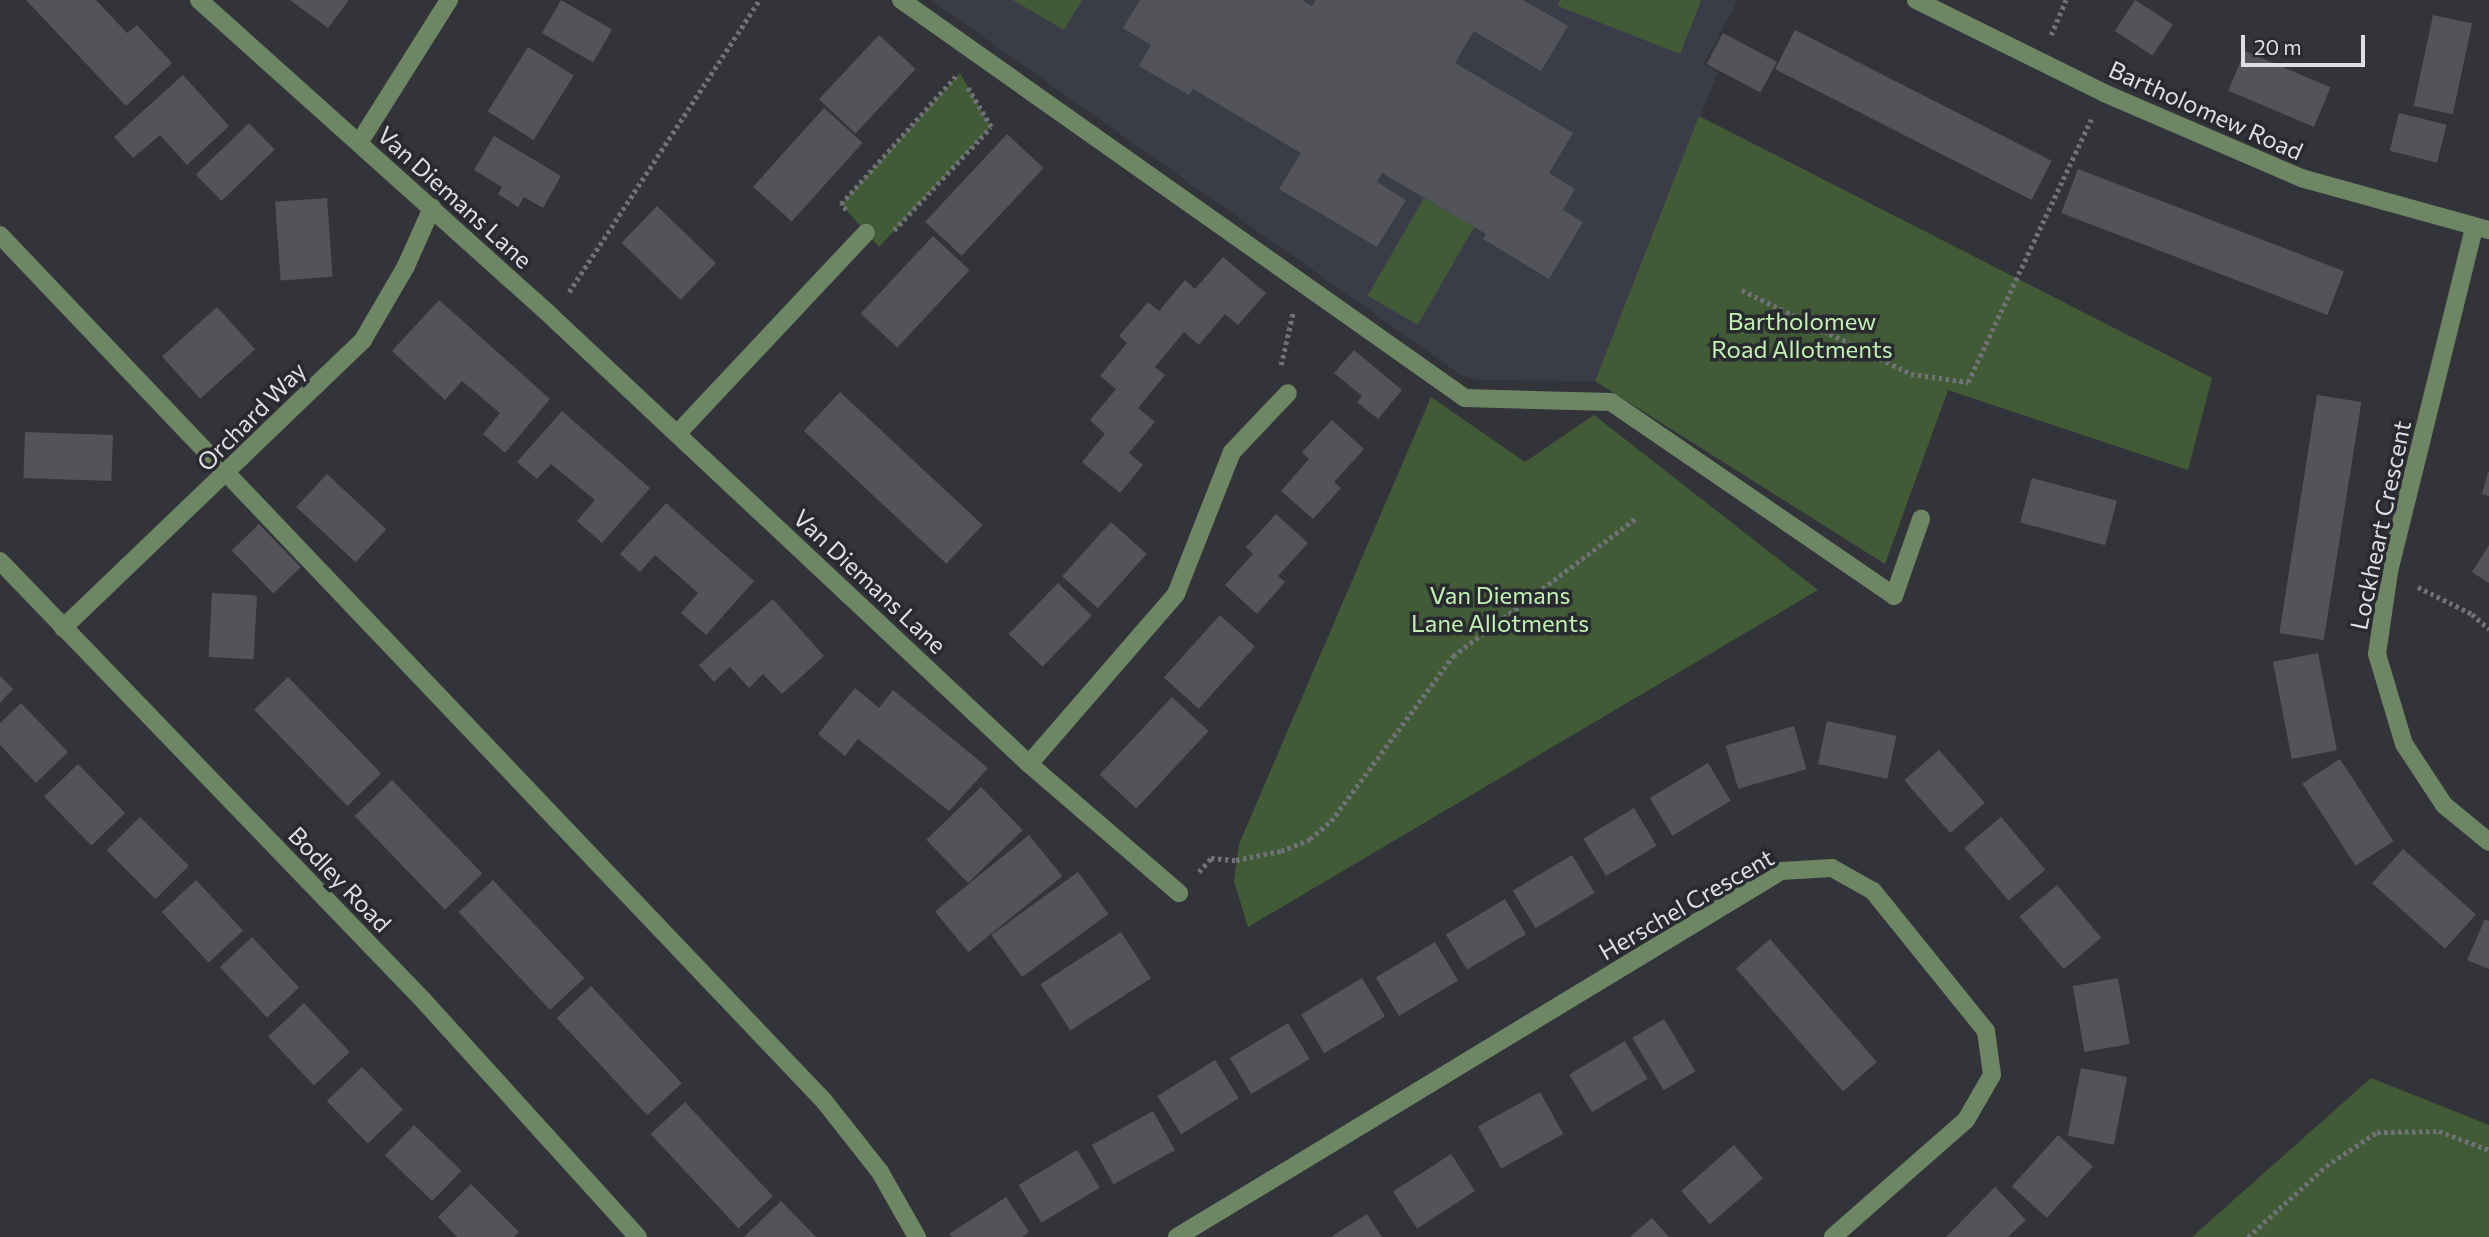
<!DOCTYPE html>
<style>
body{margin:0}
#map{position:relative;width:2489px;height:1237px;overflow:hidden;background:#33343a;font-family:Commissioner,sans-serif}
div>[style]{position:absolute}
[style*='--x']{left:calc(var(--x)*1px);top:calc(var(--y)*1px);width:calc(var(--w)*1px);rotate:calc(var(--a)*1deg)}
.built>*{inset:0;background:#3a3d48}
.green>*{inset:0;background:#415b37;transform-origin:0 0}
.building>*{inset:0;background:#52545a;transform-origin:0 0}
.path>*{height:4.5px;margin-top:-2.25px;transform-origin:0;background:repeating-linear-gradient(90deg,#717278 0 3.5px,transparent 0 7px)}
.minor>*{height:18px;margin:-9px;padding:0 9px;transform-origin:9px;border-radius:9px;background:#6d8663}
span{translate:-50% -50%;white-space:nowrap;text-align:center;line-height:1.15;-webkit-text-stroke:7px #292a30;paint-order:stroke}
.street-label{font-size:24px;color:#dedfe3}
.park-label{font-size:24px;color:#c1f2af}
.scale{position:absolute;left:2241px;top:35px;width:124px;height:32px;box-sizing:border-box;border:4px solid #dedfe3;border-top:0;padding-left:9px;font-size:21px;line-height:24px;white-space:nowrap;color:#dedfe3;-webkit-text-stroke:5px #292a30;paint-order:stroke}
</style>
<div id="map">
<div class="built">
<div style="clip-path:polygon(931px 0,1738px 0,1703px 65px,1718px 72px,1595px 381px,1478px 380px,1461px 375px)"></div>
</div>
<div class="green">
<div style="clip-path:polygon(1013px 0,1082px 0,1064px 30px)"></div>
<div style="clip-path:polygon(1560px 0,1699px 0,1701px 1px,1680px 54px,1558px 6px)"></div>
<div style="clip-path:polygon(960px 73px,991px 127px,879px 247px,841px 204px)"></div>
<div style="clip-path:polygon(1699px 116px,2212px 378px,2188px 470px,1948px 390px,1885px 564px,1595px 381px)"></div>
<div style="left:1424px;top:198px;width:58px;height:113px;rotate:30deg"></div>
<div style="clip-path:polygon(1431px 397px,1525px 462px,1594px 415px,1818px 590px,1248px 927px,1234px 881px,1239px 844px)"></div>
<div style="clip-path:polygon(2371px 1078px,2489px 1125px,2489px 1237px,2192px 1237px)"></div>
</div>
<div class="building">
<div style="clip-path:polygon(26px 0,96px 0,127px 33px,137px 25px,172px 63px,126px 106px)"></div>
<div style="clip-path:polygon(290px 0,349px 0,328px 28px)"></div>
<div style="left:561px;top:0;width:59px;height:38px;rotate:30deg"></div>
<div style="clip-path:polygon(1140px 0,1302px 0,1312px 6px,1316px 0,1523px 0,1568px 26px,1541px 71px,1474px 31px,1455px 63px,1573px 133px,1549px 173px,1575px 189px,1563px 210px,1583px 222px,1549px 279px,1483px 239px,1486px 234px,1382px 173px,1377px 182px,1406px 200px,1377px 247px,1279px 189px,1301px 153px,1193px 89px,1189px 95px,1139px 66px,1151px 45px,1123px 28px)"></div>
<div style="left:2135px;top:0;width:45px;height:37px;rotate:33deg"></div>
<div style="left:2433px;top:15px;width:40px;height:93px;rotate:12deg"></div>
<div style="left:1795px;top:30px;width:288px;height:44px;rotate:27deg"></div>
<div style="left:1723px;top:33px;width:61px;height:35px;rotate:28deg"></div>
<div style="left:879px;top:35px;width:50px;height:88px;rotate:43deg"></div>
<div style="left:528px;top:47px;width:54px;height:76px;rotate:32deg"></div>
<div style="left:2245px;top:51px;width:93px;height:43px;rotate:23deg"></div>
<div style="clip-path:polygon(183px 75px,229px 126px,187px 165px,160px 135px,133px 158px,114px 137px)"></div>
<div style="left:824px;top:108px;width:52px;height:106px;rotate:42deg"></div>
<div style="left:2399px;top:113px;width:49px;height:39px;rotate:14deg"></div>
<div style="left:249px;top:123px;width:37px;height:74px;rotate:46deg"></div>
<div style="left:1007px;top:134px;width:50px;height:120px;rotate:43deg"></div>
<div style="clip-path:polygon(494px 136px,561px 176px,543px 208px,524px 197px,518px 207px,498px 194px,502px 187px,474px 170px)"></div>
<div style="left:2078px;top:169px;width:285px;height:47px;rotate:21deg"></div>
<div style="left:327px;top:198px;width:79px;height:52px;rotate:86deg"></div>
<div style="left:657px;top:206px;width:82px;height:51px;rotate:44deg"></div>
<div style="left:933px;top:236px;width:50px;height:106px;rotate:43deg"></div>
<div style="clip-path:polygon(1223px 257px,1266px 293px,1238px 325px,1225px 314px,1199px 345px,1184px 332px,1155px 367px,1165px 375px,1138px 408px,1155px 422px,1129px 453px,1143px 465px,1120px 493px,1082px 462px,1105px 434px,1090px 420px,1116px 389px,1100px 376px,1127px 343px,1119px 336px,1148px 302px,1159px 311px,1185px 280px,1195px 289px)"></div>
<div style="clip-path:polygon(439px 300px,550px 399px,505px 453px,483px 434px,500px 413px,462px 381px,445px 400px,392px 351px)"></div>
<div style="left:217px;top:307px;width:57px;height:74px;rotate:48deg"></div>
<div style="clip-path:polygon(1354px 350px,1402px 390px,1378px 419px,1357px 402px,1362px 396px,1334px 373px)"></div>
<div style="left:840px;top:392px;width:195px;height:53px;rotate:43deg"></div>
<div style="left:2317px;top:395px;width:45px;height:241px;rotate:9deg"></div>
<div style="clip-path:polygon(562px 411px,650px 488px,602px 543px,577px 521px,595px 500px,551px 464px,537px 479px,517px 462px)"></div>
<div style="clip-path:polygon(1332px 420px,1364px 449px,1334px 482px,1341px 488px,1313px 519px,1281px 491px,1309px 459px,1302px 452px)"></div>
<div style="left:25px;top:432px;width:88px;height:46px;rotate:2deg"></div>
<div style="clip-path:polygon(2488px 472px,2489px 472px,2489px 496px,2482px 494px)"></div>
<div style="left:327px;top:474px;width:81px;height:45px;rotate:43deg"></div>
<div style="left:2032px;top:478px;width:88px;height:46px;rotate:15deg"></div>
<div style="clip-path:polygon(666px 503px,754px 581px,706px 635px,681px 613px,698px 593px,655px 555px,640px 572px,620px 554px)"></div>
<div style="clip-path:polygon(1276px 514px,1308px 543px,1278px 576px,1285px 582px,1257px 614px,1225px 585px,1253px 554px,1246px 547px)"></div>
<div style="left:1111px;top:522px;width:48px;height:73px;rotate:42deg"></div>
<div style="left:259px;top:524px;width:60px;height:38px;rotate:46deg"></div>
<div style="clip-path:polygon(2489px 545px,2489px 583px,2472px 572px)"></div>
<div style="left:1058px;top:583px;width:47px;height:71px;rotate:44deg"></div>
<div style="left:212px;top:593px;width:45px;height:64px;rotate:3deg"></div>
<div style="clip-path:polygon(773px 599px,824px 656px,782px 694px,763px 674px,749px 688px,730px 667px,714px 682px,699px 665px)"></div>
<div style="left:1220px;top:615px;width:47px;height:84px;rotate:42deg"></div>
<div style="left:2318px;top:653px;width:99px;height:46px;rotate:79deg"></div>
<div style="clip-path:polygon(0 676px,13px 689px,0 703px)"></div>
<div style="left:288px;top:677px;width:134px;height:47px;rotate:46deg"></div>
<div style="clip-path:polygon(855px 688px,879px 708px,893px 690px,988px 768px,949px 811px,858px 739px,845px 756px,818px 734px)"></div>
<div style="left:1172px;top:697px;width:50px;height:106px;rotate:43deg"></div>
<div style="clip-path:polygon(21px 703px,68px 752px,36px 783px,0 745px,0 723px)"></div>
<div style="left:1827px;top:721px;width:71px;height:44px;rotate:12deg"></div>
<div style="left:1794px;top:726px;width:45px;height:71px;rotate:74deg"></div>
<div style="left:1939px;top:750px;width:70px;height:46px;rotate:49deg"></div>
<div style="left:2340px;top:759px;width:98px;height:45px;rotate:57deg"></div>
<div style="left:1708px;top:763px;width:44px;height:68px;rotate:59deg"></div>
<div style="left:78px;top:764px;width:68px;height:47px;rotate:46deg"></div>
<div style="left:392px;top:780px;width:130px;height:52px;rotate:46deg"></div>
<div style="left:981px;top:787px;width:60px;height:76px;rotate:46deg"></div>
<div style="left:1634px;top:808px;width:44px;height:59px;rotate:59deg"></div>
<div style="left:140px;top:817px;width:69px;height:47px;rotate:45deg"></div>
<div style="left:2001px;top:817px;width:69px;height:48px;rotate:50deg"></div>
<div style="left:1029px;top:835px;width:53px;height:121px;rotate:51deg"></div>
<div style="left:2403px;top:849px;width:98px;height:46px;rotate:42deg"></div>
<div style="left:1572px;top:855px;width:44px;height:69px;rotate:59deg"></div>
<div style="left:1078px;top:872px;width:52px;height:107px;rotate:54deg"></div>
<div style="left:196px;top:880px;width:69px;height:47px;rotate:47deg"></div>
<div style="left:493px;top:880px;width:134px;height:47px;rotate:47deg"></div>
<div style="left:2057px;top:885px;width:69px;height:49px;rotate:50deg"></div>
<div style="left:1505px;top:899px;width:41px;height:69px;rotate:59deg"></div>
<div style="clip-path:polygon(2485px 919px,2489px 921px,2489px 969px,2467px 960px)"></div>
<div style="left:1121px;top:932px;width:55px;height:96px;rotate:57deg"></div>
<div style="left:252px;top:937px;width:69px;height:44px;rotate:47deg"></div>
<div style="left:1770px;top:939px;width:163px;height:45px;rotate:49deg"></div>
<div style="left:1435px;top:942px;width:45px;height:69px;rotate:59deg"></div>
<div style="left:1362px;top:978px;width:45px;height:71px;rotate:59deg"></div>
<div style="left:2118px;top:978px;width:67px;height:46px;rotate:80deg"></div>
<div style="left:591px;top:986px;width:133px;height:47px;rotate:47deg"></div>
<div style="left:304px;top:1003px;width:67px;height:49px;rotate:47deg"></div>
<div style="left:1664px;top:1019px;width:61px;height:37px;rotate:59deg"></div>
<div style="left:1288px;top:1023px;width:42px;height:68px;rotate:59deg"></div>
<div style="left:1625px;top:1041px;width:44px;height:65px;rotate:59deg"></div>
<div style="left:1215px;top:1060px;width:45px;height:68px;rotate:58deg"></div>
<div style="left:362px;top:1067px;width:59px;height:49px;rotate:46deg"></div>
<div style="left:2081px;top:1068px;width:47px;height:69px;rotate:11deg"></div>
<div style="left:1540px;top:1092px;width:48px;height:71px;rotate:61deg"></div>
<div style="left:685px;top:1102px;width:129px;height:47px;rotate:47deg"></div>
<div style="left:1153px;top:1111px;width:45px;height:70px;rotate:61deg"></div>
<div style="left:414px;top:1125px;width:66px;height:42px;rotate:44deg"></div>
<div style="left:2058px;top:1135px;width:47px;height:69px;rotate:42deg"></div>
<div style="left:1734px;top:1145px;width:44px;height:70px;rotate:49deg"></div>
<div style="left:1077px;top:1150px;width:44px;height:68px;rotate:59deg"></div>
<div style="left:1451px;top:1154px;width:44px;height:69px;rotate:57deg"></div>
<div style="clip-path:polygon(471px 1184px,519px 1232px,514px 1237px,457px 1237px,438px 1217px)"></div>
<div style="clip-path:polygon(1995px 1187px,2026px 1220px,2008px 1237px,1946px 1237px)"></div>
<div style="clip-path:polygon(1006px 1197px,1029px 1232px,1022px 1237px,952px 1237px,949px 1234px)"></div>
<div style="clip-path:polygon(781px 1201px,816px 1237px,744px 1237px)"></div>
<div style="clip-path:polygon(1367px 1214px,1382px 1237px,1331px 1237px,1340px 1231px)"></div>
<div style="clip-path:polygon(1652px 1218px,1669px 1237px,1630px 1237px)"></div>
</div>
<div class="path">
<div style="--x:2051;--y:35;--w:38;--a:-67"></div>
<div style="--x:846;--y:210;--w:8;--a:-130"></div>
<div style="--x:841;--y:204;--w:172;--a:-48.1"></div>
<div style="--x:894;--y:230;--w:141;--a:-46.7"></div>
<div style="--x:991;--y:127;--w:49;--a:-120.8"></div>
<div style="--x:1742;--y:290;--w:189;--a:26.4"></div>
<div style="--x:1911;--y:374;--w:58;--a:8"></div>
<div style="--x:1968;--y:382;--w:290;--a:-64.9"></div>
<div style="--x:569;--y:292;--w:348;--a:-56.9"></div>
<div style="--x:1281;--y:365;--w:54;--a:-77.2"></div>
<div style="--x:2418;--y:587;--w:60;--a:26.6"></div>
<div style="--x:2472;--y:614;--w:23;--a:41"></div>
<div style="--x:1199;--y:872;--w:18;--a:-49"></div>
<div style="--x:1211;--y:858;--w:25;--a:5"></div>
<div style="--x:1236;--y:860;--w:46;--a:-11.3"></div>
<div style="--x:1281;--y:851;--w:31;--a:-22"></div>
<div style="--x:1310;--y:839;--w:28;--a:-41"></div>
<div style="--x:1331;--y:821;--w:205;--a:-53.5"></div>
<div style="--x:1453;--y:656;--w:228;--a:-37"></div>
<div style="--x:2248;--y:1237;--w:105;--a:-42.3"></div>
<div style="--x:2326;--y:1166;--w:61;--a:-33.7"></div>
<div style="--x:2377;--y:1132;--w:62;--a:-0.9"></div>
<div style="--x:2439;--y:1131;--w:53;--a:20.8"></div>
</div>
<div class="minor">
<div style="--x:199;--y:0;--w:474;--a:41.9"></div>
<div style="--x:552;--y:317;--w:654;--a:43.14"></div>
<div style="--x:1029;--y:764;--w:198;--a:40.7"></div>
<div style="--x:901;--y:0;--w:690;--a:35.21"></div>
<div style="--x:1465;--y:398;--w:146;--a:1.6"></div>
<div style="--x:1611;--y:402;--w:343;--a:34.4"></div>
<div style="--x:1894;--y:596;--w:82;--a:-70.7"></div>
<div style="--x:1916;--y:0;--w:210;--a:26.3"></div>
<div style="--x:2104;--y:93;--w:215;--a:23.3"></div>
<div style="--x:2301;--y:178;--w:195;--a:15.5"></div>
<div style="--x:359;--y:143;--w:169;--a:-57.8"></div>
<div style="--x:2474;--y:228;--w:354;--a:103.9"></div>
<div style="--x:2389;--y:572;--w:83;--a:98.3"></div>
<div style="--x:2377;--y:654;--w:94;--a:73.3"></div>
<div style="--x:2404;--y:744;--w:73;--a:56.7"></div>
<div style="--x:2444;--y:805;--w:58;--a:39.4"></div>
<div style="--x:0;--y:235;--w:1195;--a:46.42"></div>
<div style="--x:824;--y:1101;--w:90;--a:51.7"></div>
<div style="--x:880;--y:1172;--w:75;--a:60.4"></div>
<div style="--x:677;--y:434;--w:276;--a:-46.8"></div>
<div style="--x:0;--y:561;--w:610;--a:46.06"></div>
<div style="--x:423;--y:1000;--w:320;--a:47.8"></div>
<div style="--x:63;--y:628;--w:416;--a:-43.8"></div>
<div style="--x:363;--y:340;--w:86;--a:-59.8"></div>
<div style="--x:406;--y:266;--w:64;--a:-65.9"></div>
<div style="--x:1029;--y:764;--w:225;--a:-49.1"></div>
<div style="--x:1176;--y:594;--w:153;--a:-68.5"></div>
<div style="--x:1232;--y:452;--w:81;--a:-46.5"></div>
<div style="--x:1177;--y:1237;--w:706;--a:-31.21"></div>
<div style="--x:1781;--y:871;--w:51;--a:-3.4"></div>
<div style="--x:1832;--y:868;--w:47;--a:29.3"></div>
<div style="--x:1873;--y:891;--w:180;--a:51.1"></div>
<div style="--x:1986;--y:1031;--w:44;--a:82.2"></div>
<div style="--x:1992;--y:1075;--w:52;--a:120"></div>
<div style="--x:1966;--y:1120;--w:177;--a:138.7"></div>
</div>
<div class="street-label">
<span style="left:2206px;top:110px;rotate:24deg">Bartholomew Road</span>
<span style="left:455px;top:197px;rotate:42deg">Van Diemans Lane</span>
<span style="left:251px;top:416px;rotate:-45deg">Orchard Way</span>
<span style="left:2380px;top:525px;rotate:-78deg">Lockheart Crescent</span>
<span style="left:870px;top:581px;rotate:43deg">Van Diemans Lane</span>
<span style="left:340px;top:879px;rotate:46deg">Bodley Road</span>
<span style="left:1686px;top:904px;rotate:-30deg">Herschel Crescent</span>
</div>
<div class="park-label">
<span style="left:1802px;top:335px">Bartholomew<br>Road Allotments</span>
<span style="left:1500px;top:609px">Van Diemans<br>Lane Allotments</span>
</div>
<div class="scale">20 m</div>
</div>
